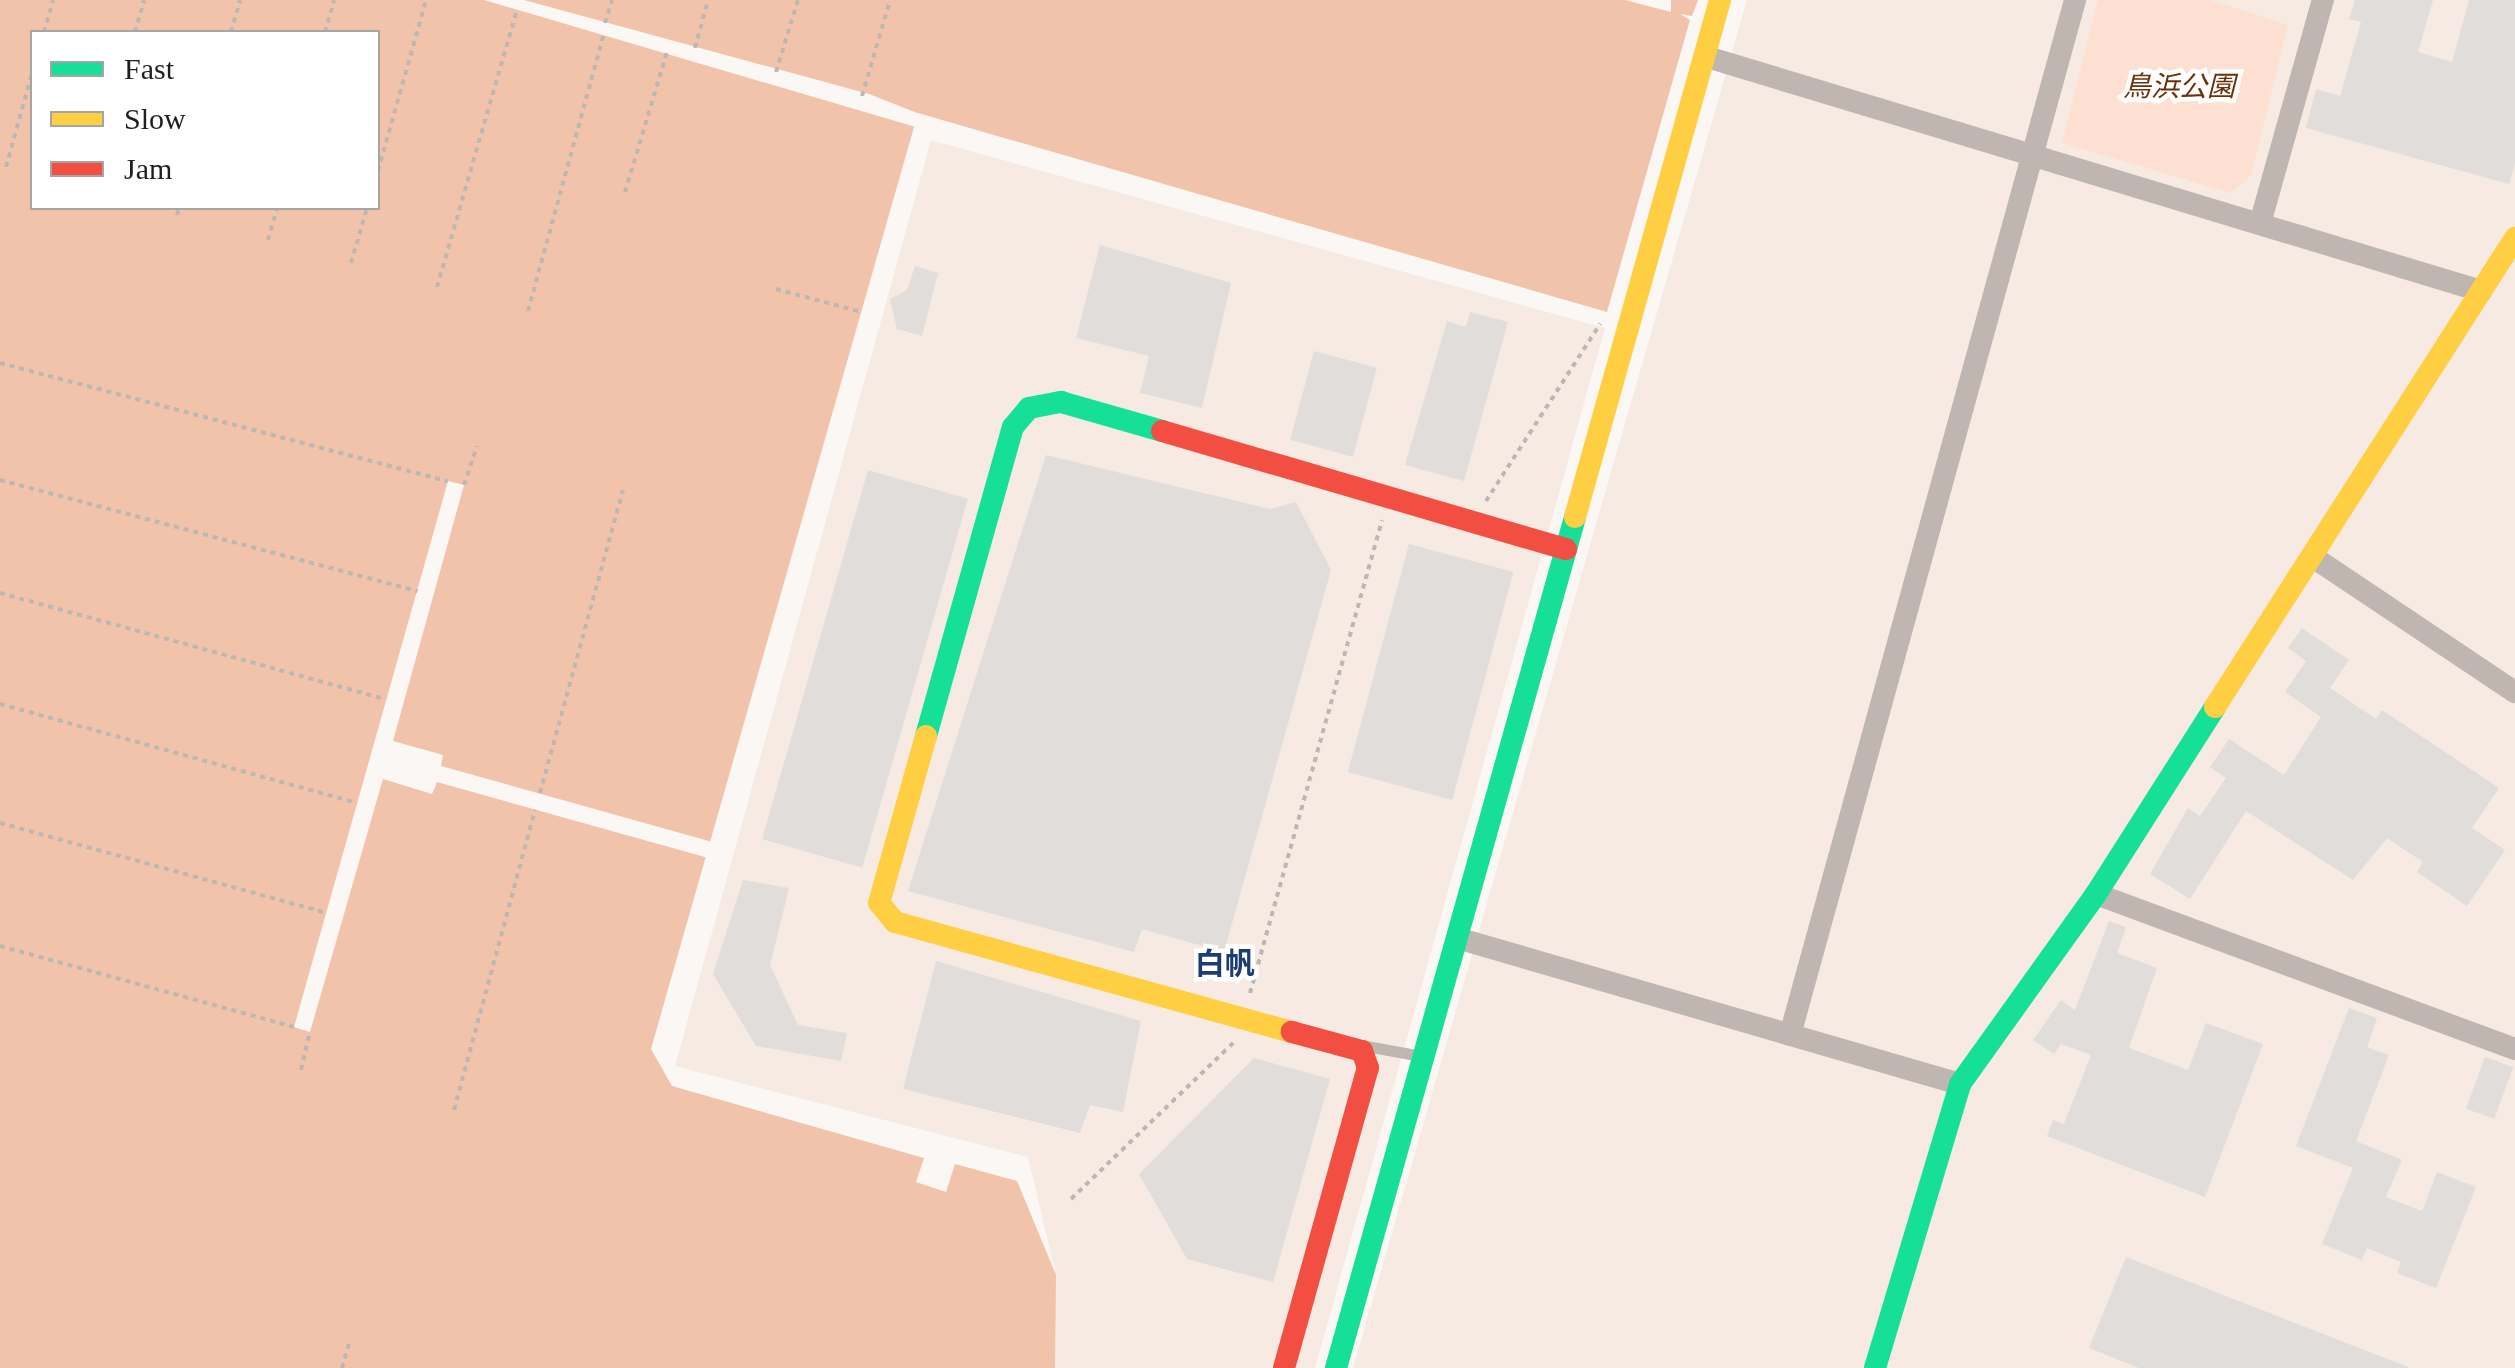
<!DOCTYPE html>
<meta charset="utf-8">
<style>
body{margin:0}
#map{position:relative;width:2515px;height:1368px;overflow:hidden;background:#fbf7f4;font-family:"Times New Roman","Noto Sans JP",serif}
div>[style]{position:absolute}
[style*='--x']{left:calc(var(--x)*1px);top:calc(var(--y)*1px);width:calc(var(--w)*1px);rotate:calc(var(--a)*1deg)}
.built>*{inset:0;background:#f6eae3}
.green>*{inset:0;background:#fde0d1}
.water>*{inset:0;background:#f0c3aa}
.pier>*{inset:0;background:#fbf7f4}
.building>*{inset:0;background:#e1dddb;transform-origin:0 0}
.path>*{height:4px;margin-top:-2px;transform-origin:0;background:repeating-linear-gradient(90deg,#bdb7b3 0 5px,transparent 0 10px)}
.lane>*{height:11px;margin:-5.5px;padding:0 5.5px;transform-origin:5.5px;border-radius:5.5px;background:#c0b6b1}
.street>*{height:22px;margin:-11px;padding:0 11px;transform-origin:11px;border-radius:11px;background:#c0b6b1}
.fast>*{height:22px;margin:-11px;padding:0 11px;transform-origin:11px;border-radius:11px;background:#16e098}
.slow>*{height:22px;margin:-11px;padding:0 11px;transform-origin:11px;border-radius:11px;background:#ffcf43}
.jam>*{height:22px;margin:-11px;padding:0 11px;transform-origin:11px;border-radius:11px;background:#f24e42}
span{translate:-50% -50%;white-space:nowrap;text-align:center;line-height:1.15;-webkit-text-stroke:9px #fff;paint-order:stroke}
.park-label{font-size:28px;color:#6b320a;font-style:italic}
.neighbourhood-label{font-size:30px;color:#1c3c72;font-weight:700}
.legend{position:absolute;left:30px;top:30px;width:350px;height:180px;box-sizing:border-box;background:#fff;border:2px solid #a6a5a4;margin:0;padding:12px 18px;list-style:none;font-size:30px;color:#211e1c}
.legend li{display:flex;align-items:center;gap:20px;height:50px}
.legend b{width:50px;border:2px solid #a6a5a4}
</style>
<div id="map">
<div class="built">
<div style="clip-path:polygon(1747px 0,2515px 0,2515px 1368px,1353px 1368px)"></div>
<div style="clip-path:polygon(931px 140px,1605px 328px,1315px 1368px,1052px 1368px,1055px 1271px,1028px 1157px,675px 1066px)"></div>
</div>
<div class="green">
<div style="clip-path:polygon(2098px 0,2210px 0,2288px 25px,2251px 175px,2231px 193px,2062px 143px)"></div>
</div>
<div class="water">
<div style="clip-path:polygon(evenodd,0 0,1625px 0,1671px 12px,1671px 0,1698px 0,1692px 16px,1680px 14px,1690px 20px,1607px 312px,918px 113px,651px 1049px,672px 1086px,924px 1158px,916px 1182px,946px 1192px,955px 1164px,1017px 1181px,1056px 1275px,1055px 1368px,0 1368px,0 0,32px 32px,378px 32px,378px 208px,32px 208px,32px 32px)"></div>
</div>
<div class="pier">
<div style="clip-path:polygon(484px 0,524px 0,869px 94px,930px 118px,922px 118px,919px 128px)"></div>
<div style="clip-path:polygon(448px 481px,464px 485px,393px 741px,443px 755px,441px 766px,716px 843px,712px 859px,437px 782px,432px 794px,383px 779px,310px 1032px,294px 1027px)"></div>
</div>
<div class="building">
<div style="clip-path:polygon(2355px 0,2433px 0,2418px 52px,2452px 62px,2469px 0,2515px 0,2515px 164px,2509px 184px,2306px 128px,2316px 89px,2340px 96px,2361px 22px,2349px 19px)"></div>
<div style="clip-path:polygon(1100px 245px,1231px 283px,1202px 408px,1140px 393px,1149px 356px,1076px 338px)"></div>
<div style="clip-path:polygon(915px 266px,938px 273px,922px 336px,897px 329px,890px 299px,907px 290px)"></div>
<div style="clip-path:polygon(1470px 312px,1508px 322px,1464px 481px,1405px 465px,1447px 321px,1466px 327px)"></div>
<div style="left:1314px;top:351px;width:65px;height:92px;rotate:15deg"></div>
<div style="clip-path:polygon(1046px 455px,1270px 509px,1296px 502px,1331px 570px,1224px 952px,1142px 929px,1134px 952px,908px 891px)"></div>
<div style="left:868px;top:470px;width:104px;height:384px;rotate:16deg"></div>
<div style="left:1409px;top:544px;width:108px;height:236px;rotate:15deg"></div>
<div style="clip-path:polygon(2302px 628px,2349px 660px,2330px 688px,2376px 719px,2382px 710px,2499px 788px,2472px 828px,2505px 850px,2467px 906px,2417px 872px,2423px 862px,2387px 838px,2353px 880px,2246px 811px,2190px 899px,2150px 874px,2188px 808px,2200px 816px,2226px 778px,2210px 767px,2229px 739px,2284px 775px,2321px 717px,2285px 692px,2306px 661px,2288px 648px)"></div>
<div style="clip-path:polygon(743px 880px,789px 888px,770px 965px,798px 1025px,847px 1033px,841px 1061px,756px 1046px,713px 974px)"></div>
<div style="clip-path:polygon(2109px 921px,2126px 927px,2117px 953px,2157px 968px,2129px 1048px,2188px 1070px,2206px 1023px,2263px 1044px,2205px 1197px,2047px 1136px,2053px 1120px,2064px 1124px,2091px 1055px,2061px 1044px,2054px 1054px,2033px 1040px,2061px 1000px,2075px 1010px)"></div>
<div style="clip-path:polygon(936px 961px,1141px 1021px,1123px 1112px,1090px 1105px,1080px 1133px,903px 1089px)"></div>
<div style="clip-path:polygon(2349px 1008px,2377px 1018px,2367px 1047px,2389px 1055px,2356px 1141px,2402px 1160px,2386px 1197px,2422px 1211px,2437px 1172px,2476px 1187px,2436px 1288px,2397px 1273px,2401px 1262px,2367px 1248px,2362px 1260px,2322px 1244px,2353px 1168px,2296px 1146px)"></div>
<div style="left:2485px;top:1057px;width:30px;height:55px;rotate:20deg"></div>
<div style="clip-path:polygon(1254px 1058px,1330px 1079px,1273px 1282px,1187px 1259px,1139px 1174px)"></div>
<div style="clip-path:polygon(2126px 1257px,2408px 1367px,2408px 1368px,2139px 1368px,2089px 1348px)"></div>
</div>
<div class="path">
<div style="--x:605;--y:23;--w:24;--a:-73"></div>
<div style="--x:44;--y:32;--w:33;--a:-74"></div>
<div style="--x:135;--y:32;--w:33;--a:-74"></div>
<div style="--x:231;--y:32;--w:33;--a:-74"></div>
<div style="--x:325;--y:32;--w:33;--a:-74"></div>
<div style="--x:695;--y:48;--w:50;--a:-74.8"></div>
<div style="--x:776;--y:72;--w:75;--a:-73"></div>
<div style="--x:862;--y:96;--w:100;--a:-73.7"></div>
<div style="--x:6;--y:167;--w:98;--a:-74.5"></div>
<div style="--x:378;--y:171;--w:178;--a:-74.3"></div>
<div style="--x:625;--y:192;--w:146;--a:-73.3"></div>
<div style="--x:177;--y:215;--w:7;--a:-74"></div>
<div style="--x:268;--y:240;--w:33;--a:-74"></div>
<div style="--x:351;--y:263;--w:57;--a:-73.8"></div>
<div style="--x:437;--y:287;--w:289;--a:-73.9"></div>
<div style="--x:776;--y:289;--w:88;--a:15.1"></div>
<div style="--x:528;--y:311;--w:287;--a:-74.7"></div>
<div style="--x:0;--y:363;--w:463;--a:14.8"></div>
<div style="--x:0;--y:480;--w:432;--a:14.9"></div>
<div style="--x:464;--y:485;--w:41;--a:-71.6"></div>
<div style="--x:1486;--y:501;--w:211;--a:-57.2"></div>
<div style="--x:0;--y:593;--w:400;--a:15.4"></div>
<div style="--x:0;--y:704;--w:370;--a:15.5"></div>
<div style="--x:540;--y:793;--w:314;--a:-74.7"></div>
<div style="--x:0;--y:823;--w:338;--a:15.4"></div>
<div style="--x:0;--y:946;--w:305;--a:15.4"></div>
<div style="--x:1250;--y:993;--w:491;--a:-74.4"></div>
<div style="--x:301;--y:1070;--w:39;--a:-77"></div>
<div style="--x:454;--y:1110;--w:311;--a:-74.9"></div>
<div style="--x:1071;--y:1199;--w:225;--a:-43.9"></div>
<div style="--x:342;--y:1368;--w:26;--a:-74"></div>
</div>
<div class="lane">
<div style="--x:1361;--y:1045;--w:61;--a:10.4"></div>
</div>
<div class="street">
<div style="--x:1707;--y:57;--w:809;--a:16.82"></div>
<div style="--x:2261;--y:220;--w:229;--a:-74.3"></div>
<div style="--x:2313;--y:557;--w:243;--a:33.8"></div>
<div style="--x:2096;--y:894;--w:447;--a:20.3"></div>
<div style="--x:1457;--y:938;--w:524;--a:16.19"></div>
<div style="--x:1790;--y:1035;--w:1074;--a:-74.6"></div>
</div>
<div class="fast">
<div style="--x:926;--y:736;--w:321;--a:-74.3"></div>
<div style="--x:1013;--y:427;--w:25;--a:-50"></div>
<div style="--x:1029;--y:408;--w:33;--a:-11"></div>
<div style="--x:1061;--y:402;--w:105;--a:16"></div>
<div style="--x:1336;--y:1368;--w:884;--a:-74.31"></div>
<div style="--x:1875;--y:1368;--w:296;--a:-73.3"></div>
<div style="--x:1960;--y:1084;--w:234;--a:-54.4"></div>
<div style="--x:2096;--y:894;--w:222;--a:-57.5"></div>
</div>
<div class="slow">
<div style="--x:1575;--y:517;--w:537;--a:-74.33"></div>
<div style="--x:2215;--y:707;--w:557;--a:-57.39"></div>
<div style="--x:926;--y:736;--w:173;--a:105.7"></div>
<div style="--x:879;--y:903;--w:25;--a:50"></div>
<div style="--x:895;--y:922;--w:412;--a:15.5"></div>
</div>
<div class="jam">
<div style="--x:1162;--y:431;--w:421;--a:16.3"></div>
<div style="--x:1284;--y:1368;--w:312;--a:-74.4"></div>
<div style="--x:1368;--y:1068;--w:18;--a:-109"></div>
<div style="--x:1362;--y:1051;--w:73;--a:-164.8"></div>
</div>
<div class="park-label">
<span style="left:2179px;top:87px">鳥浜公園</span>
</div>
<div class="neighbourhood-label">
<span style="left:1225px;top:964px">白帆</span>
</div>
<ul class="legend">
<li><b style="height:12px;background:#16e098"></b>Fast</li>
<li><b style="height:12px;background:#ffcf43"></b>Slow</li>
<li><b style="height:12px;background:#f24e42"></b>Jam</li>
</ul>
</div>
